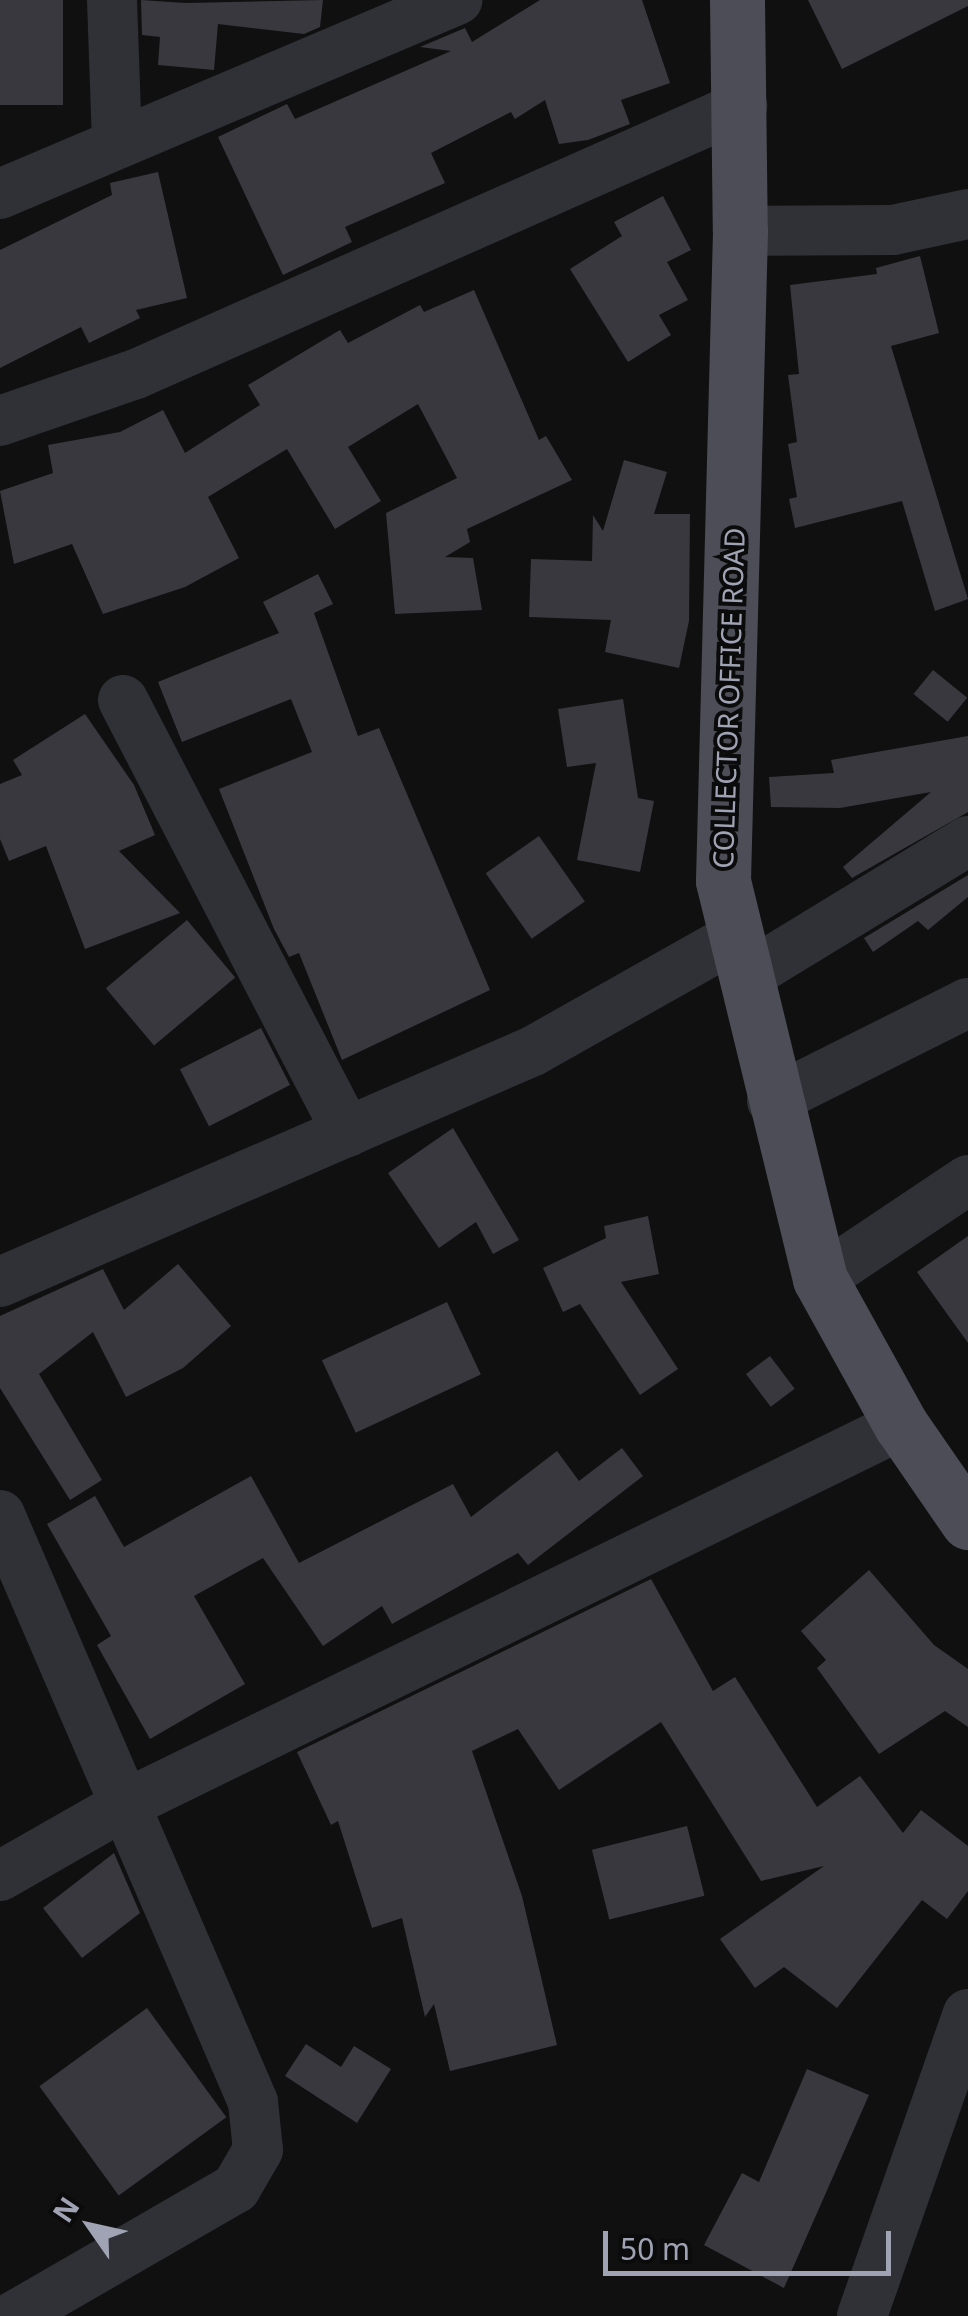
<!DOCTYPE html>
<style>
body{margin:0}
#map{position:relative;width:968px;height:2316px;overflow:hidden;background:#101011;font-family:"Noto Sans",sans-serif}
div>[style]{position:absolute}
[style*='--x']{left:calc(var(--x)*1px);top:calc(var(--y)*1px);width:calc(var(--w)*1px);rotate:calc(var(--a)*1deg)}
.building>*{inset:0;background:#39383e;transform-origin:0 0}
.minor>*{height:50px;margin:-25px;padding:0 25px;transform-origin:25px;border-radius:25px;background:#303136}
.major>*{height:55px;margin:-27.5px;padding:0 27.5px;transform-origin:27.5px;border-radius:27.5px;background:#4c4d56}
span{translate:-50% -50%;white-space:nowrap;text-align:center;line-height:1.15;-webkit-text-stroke:8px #0b0b0c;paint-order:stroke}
.street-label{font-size:28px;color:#9fa3b3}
.north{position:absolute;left:40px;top:2176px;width:100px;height:100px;-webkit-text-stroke:8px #0b0b0c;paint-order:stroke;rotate:304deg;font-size:28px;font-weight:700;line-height:40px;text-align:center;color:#9fa3b3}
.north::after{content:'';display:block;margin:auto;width:35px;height:45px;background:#9fa3b3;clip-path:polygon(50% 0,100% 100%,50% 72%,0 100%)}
.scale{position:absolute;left:603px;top:2231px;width:288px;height:45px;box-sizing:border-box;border:5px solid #9fa3b3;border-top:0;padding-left:12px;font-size:30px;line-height:35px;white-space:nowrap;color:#9fa3b3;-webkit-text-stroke:8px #0b0b0c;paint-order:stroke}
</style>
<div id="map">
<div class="building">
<div style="left:0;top:0;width:63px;height:105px"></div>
<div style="clip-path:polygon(141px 0,185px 3px,323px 0,320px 27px,304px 34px,218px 24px,214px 70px,158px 65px,160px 37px,142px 35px)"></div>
<div style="clip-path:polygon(540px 0,642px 0,670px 83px,621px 100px,630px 124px,588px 140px,559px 144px,545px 100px,515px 119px,511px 112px,431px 153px,445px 183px,345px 227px,352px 242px,283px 275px,218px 137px,287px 104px,295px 119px,451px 51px,420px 47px,465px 28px,472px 42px)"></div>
<div style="clip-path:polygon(808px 0,968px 0,968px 6px,842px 69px)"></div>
<div style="clip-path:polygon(158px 172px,187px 298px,136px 310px,140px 318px,89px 343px,81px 327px,0 368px,0 250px,112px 195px,110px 183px)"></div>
<div style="clip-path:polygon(663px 196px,691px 250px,667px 262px,688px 300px,659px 315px,671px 335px,628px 362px,570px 269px,622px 236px,614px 222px)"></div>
<div style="clip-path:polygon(920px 256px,939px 333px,891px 346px,968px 599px,935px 611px,902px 501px,795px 528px,789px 499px,797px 497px,788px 444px,797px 442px,788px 375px,799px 374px,790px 285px,877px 274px,876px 268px)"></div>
<div style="clip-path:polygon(474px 290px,539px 440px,546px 436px,572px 480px,467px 529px,470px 542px,445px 557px,473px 558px,482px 610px,395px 614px,386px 513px,457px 478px,418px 404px,348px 447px,381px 501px,335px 529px,287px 449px,208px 497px,239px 558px,185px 587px,103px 614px,72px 544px,14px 564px,0 491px,53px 473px,48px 445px,120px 432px,163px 410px,185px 453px,260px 405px,248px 385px,340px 330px,348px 343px,420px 305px,424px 312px)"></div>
<div style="clip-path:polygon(624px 460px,667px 472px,654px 514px,690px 514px,689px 621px,679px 668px,605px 652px,611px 620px,529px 617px,531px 559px,592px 561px,593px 515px,603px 531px)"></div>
<div style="clip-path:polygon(318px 574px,333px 604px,314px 613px,358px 736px,379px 728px,490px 990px,342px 1060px,299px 953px,289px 957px,274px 929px,219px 789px,312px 752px,291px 699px,182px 742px,158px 682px,279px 633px,263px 602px)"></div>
<div style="left:933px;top:670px;width:44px;height:31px;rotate:39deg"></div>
<div style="clip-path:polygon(623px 699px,638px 798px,654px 801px,640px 872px,577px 860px,596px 763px,567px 767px,558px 709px)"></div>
<div style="clip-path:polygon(85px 714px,134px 785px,155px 835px,119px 851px,180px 913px,85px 949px,46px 846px,9px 861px,0 839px,0 784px,22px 775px,13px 760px)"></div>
<div style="clip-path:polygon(968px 736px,968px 812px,852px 878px,843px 867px,931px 792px,840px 808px,771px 807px,769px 777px,834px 773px,831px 760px)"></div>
<div style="left:539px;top:836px;width:80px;height:65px;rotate:55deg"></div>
<div style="clip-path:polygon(968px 875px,968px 897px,928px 930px,918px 921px,873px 952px,864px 938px)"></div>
<div style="left:187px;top:920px;width:75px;height:106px;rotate:50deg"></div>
<div style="left:261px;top:1028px;width:64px;height:91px;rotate:63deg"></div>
<div style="clip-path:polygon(453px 1128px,519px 1240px,493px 1254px,476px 1222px,439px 1248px,388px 1173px)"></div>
<div style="clip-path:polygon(648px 1216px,659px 1274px,621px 1282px,678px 1369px,640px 1395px,580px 1304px,563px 1312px,543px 1268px,606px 1238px,604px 1226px)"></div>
<div style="clip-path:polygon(968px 1236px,968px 1343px,917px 1272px)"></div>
<div style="clip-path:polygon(178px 1264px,231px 1326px,183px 1368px,126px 1397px,93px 1332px,39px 1374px,102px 1480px,70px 1500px,0 1388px,0 1316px,103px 1269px,124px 1310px)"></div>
<div style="left:447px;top:1302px;width:80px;height:138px;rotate:65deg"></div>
<div style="left:770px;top:1356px;width:41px;height:30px;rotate:53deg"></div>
<div style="clip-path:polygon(622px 1448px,643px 1476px,528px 1565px,518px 1553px,392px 1624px,382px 1606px,323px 1646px,263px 1558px,194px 1596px,245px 1684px,150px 1739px,97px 1645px,111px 1636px,47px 1524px,95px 1496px,124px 1547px,251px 1476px,299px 1563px,453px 1484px,471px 1517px,557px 1451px,579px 1481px)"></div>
<div style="clip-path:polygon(869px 1570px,934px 1645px,968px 1669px,968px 1727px,945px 1711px,879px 1754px,817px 1668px,826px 1660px,801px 1631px)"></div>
<div style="clip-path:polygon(651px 1579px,713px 1691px,735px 1677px,817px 1807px,860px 1776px,903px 1833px,921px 1810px,968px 1846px,968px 1891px,947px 1919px,922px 1900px,837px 2008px,784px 1967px,755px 1988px,720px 1939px,824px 1866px,761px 1881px,661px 1722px,559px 1790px,518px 1729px,472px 1751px,522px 1896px,557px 2045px,450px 2071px,434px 2004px,425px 2017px,402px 1918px,372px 1928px,338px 1821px,331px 1825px,297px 1752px)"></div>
<div style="left:687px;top:1826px;width:72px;height:98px;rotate:76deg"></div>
<div style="clip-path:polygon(114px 1853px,140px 1913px,82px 1958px,43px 1908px)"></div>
<div style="left:147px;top:2008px;width:135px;height:133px;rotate:54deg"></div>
<div style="clip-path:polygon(306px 2044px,341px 2067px,354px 2046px,391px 2069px,357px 2123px,285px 2076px)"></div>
<div style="clip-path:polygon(807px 2069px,869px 2095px,784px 2288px,704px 2245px,742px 2173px,759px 2182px)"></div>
</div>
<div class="minor">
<div style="--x:112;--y:0;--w:143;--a:88"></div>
<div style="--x:0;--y:194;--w:497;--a:-23"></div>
<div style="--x:740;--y:231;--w:153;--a:-0.4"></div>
<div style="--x:893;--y:230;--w:77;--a:-12"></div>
<div style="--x:0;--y:421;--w:144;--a:-19.1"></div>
<div style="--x:136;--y:374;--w:663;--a:-23.86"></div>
<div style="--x:123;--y:700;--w:487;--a:62.6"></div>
<div style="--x:745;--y:977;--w:261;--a:-31.4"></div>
<div style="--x:772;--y:1101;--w:219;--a:-26.6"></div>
<div style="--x:820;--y:1279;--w:178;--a:-33.8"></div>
<div style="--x:0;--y:1282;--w:581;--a:-23.43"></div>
<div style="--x:533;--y:1051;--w:232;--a:-29.4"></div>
<div style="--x:0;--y:1515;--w:639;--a:66.68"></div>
<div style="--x:253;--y:2102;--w:48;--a:84.1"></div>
<div style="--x:258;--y:2150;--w:44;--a:120.1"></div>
<div style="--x:236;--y:2188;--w:256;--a:150"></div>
<div style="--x:0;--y:1876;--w:145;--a:-29.7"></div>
<div style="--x:126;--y:1804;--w:863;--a:-26.06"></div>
<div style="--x:862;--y:2316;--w:320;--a:-70.7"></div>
</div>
<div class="major">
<div style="--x:737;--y:0;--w:231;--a:89.3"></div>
<div style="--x:740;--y:231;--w:650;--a:91.5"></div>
<div style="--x:723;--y:881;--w:410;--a:76.3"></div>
<div style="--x:820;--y:1279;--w:167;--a:61"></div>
<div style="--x:901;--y:1425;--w:118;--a:55.4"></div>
</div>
<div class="street-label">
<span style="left:728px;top:698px;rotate:-88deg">COLLECTOR OFFICE ROAD</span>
</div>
<div class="north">N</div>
<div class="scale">50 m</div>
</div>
